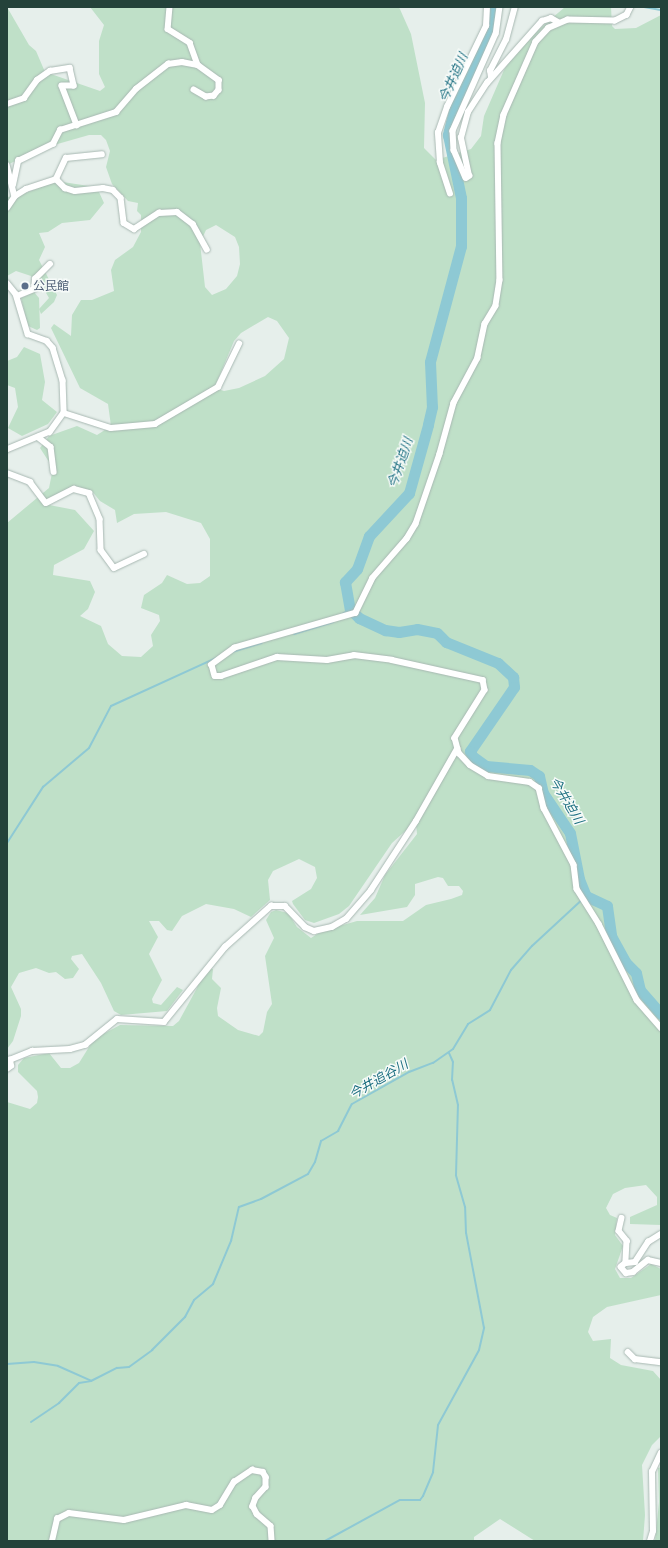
<!DOCTYPE html>
<meta charset="utf-8">
<style>
body{margin:0}
#map{position:relative;width:668px;height:1548px;overflow:hidden;background:#e6efeb;font-family:Poppins,"Noto Sans JP",sans-serif}
div>[style]{position:absolute}
[style*='--x']{left:calc(var(--x)*1px);top:calc(var(--y)*1px);width:calc(var(--w)*1px);rotate:calc(var(--a)*1deg)}
.green>*{inset:0;background:#bfe0c8}
.stream>*{height:2px;margin:-1px;padding:0 1px;transform-origin:1px;border-radius:1px;background:#8ec9d4}
.river>*{height:11px;margin:-5.5px;padding:0 5.5px;transform-origin:5.5px;border-radius:5.5px;background:#8ec9d4}
.roads{filter:drop-shadow(0 0 1px #a8b8b2) drop-shadow(0 0 1px #a8b8b2)}
.minor>*{height:5.5px;margin:-2.75px;padding:0 2.75px;transform-origin:2.75px;border-radius:2.75px;background:#fff}
.dots>*{width:11px;height:11px;translate:-50% -50%;box-sizing:border-box;border:2px solid #f7fbf9;border-radius:50%}
span{translate:-50% -50%;white-space:nowrap;text-align:center;line-height:1.15;-webkit-text-stroke:3px #f7fbf9;paint-order:stroke}
.service-label{font-size:12px;color:#4e5e75}
.left{translate:0 -50%;text-align:left}
.water-label{font-size:13px;color:#1c6f80;font-style:italic}
.frame{position:absolute;inset:0;border:8px solid #24423a;pointer-events:none}
</style>
<div id="map">
<div class="green">
<div style="clip-path:polygon(evenodd,7px 7px,29px 45px,36px 51px,45px 72px,100px 91px,105px 87px,99px 74px,99px 41px,104px 25px,90px 7px,399px 7px,411px 34px,425px 103px,424px 148px,436px 160px,471px 149px,481px 136px,484px 116px,504px 70px,518px 47px,565px 7px,611px 7px,612px 26px,615px 29px,636px 28px,661px 15px,661px 1225px,630px 1224px,630px 1217px,657px 1205px,657px 1197px,646px 1185px,625px 1188px,613px 1194px,606px 1208px,610px 1215px,617px 1218px,615px 1235px,623px 1246px,615px 1269px,620px 1278px,631px 1278px,651px 1264px,661px 1269px,661px 1295px,607px 1307px,593px 1317px,588px 1332px,593px 1341px,611px 1339px,610px 1358px,621px 1365px,653px 1371px,661px 1380px,661px 1436px,652px 1445px,642px 1465px,645px 1515px,643px 1541px,535px 1541px,500px 1519px,474px 1537px,474px 1541px,7px 1541px,7px 1102px,30px 1109px,37px 1103px,38px 1097px,37px 1091px,18px 1072px,18px 1065px,24px 1058px,49px 1053px,61px 1068px,70px 1068px,79px 1063px,94px 1039px,120px 1025px,173px 1026px,179px 1021px,197px 988px,200px 977px,209px 968px,213px 969px,212px 979px,221px 988px,217px 1008px,218px 1016px,238px 1030px,259px 1036px,263px 1032px,267px 1012px,272px 1004px,265px 956px,274px 938px,266px 920px,271px 912px,276px 910px,288px 913px,297px 927px,311px 938px,322px 931px,357px 921px,403px 921px,426px 905px,451px 899px,462px 895px,463px 891px,459px 886px,448px 886px,443px 878px,438px 877px,415px 884px,415px 895px,407px 907px,360px 915px,375px 898px,385px 875px,417px 834px,416px 824px,413px 824px,392px 843px,349px 906px,339px 914px,314px 923px,305px 920px,293px 904px,292px 901px,311px 889px,317px 878px,315px 867px,299px 859px,273px 871px,268px 880px,270px 900px,251px 917px,234px 909px,206px 904px,182px 916px,172px 931px,167px 930px,159px 921px,149px 921px,158px 937px,149px 954px,162px 980px,152px 999px,153px 1003px,161px 1005px,177px 987px,183px 990px,167px 1011px,121px 1015px,114px 1011px,101px 983px,82px 954px,72px 956px,71px 959px,79px 969px,73px 978px,65px 979px,56px 972px,49px 973px,36px 968px,19px 973px,11px 987px,21px 1009px,21px 1016px,13px 1041px,7px 1049px,7px 523px,49px 488px,53px 468px,40px 448px,49px 436px,77px 426px,97px 435px,111px 426px,108px 404px,80px 388px,51px 328px,54px 324px,71px 336px,72px 315px,81px 300px,92px 300px,114px 291px,111px 270px,115px 260px,133px 247px,141px 232px,141px 215px,137px 211px,138px 203px,128px 201px,112px 184px,106px 167px,110px 151px,106px 140px,101px 135px,89px 135px,40px 149px,7px 165px,7px 7px,216px 225px,235px 237px,239px 247px,240px 264px,237px 276px,226px 289px,212px 295px,205px 287px,200px 243px,206px 230px,216px 225px,7px 7px,268px 317px,277px 321px,289px 338px,284px 359px,265px 376px,239px 388px,224px 391px,218px 389px,216px 384px,234px 341px,241px 333px,268px 317px,7px 7px,79px 490px,91px 490px,100px 501px,115px 510px,117px 523px,134px 514px,166px 512px,201px 523px,210px 539px,210px 576px,200px 583px,187px 584px,167px 575px,162px 583px,144px 595px,141px 608px,159px 615px,160px 621px,151px 635px,153px 646px,141px 657px,122px 656px,108px 644px,101px 626px,80px 616px,88px 609px,95px 592px,90px 581px,53px 575px,54px 565px,84px 549px,94px 531px,75px 510px,44px 504px,79px 490px)"></div>
<div style="clip-path:polygon(56px 181px,89px 186px,99px 192px,104px 203px,90px 220px,62px 223px,48px 232px,39px 233px,45px 247px,39px 260px,57px 295px,54px 302px,41px 314px,39px 309px,49px 298px,42px 286px,36px 286px,31px 276px,16px 271px,7px 276px,7px 197px,18px 196px)"></div>
<div style="clip-path:polygon(34px 292px,39px 298px,40px 328px,37px 330px,28px 326px,21px 298px)"></div>
<div style="clip-path:polygon(24px 347px,40px 354px,45px 382px,42px 400px,57px 412px,48px 424px,22px 436px,8px 428px,18px 407px,15px 388px,7px 385px,7px 361px,17px 357px)"></div>
<div style="clip-path:polygon(661px 1467px,661px 1541px,655px 1541px,659px 1502px,658px 1468px)"></div>
</div>
<div class="stream">
<div style="--x:644;--y:7;--w:17;--a:10"></div>
<div style="--x:339;--y:616;--w:13;--a:-32"></div>
<div style="--x:294;--y:634;--w:41;--a:-17.1"></div>
<div style="--x:232;--y:652;--w:31;--a:-17"></div>
<div style="--x:7;--y:843;--w:67;--a:-57.3"></div>
<div style="--x:43;--y:787;--w:60;--a:-40.3"></div>
<div style="--x:89;--y:748;--w:47;--a:-62.4"></div>
<div style="--x:111;--y:706;--w:120;--a:-24.6"></div>
<div style="--x:7;--y:1364;--w:27;--a:-4"></div>
<div style="--x:34;--y:1362;--w:24;--a:9"></div>
<div style="--x:58;--y:1366;--w:36;--a:24"></div>
<div style="--x:91;--y:1381;--w:29;--a:-27"></div>
<div style="--x:117;--y:1368;--w:12;--a:-5"></div>
<div style="--x:129;--y:1367;--w:29;--a:-36"></div>
<div style="--x:152;--y:1350;--w:47;--a:-45"></div>
<div style="--x:185;--y:1317;--w:19;--a:-62"></div>
<div style="--x:194;--y:1300;--w:25;--a:-40"></div>
<div style="--x:213;--y:1284;--w:47;--a:-67.3"></div>
<div style="--x:231;--y:1241;--w:35;--a:-77"></div>
<div style="--x:239;--y:1207;--w:23;--a:-20"></div>
<div style="--x:261;--y:1199;--w:53;--a:-28"></div>
<div style="--x:308;--y:1174;--w:14;--a:-60"></div>
<div style="--x:315;--y:1162;--w:22;--a:-74"></div>
<div style="--x:321;--y:1141;--w:20;--a:-30"></div>
<div style="--x:338;--y:1131;--w:30;--a:-63"></div>
<div style="--x:352;--y:1104;--w:65;--a:-29.3"></div>
<div style="--x:409;--y:1072;--w:26;--a:-21"></div>
<div style="--x:433;--y:1063;--w:24;--a:-35"></div>
<div style="--x:453;--y:1049;--w:29;--a:-59"></div>
<div style="--x:468;--y:1024;--w:26;--a:-32"></div>
<div style="--x:490;--y:1010;--w:45;--a:-62.3"></div>
<div style="--x:511;--y:970;--w:32;--a:-49"></div>
<div style="--x:532;--y:946;--w:74;--a:-42.8"></div>
<div style="--x:31;--y:1422;--w:34;--a:-34"></div>
<div style="--x:59;--y:1403;--w:28;--a:-45"></div>
<div style="--x:79;--y:1383;--w:12;--a:-9"></div>
<div style="--x:325;--y:1541;--w:85;--a:-28.7"></div>
<div style="--x:400;--y:1500;--w:20;--a:0"></div>
<div style="--x:420;--y:1500;--w:5;--a:-53"></div>
<div style="--x:423;--y:1496;--w:26;--a:-67"></div>
<div style="--x:433;--y:1472;--w:47;--a:-83.9"></div>
<div style="--x:438;--y:1425;--w:85;--a:-61.3"></div>
<div style="--x:479;--y:1350;--w:23;--a:-77"></div>
<div style="--x:484;--y:1328;--w:97;--a:-100.7"></div>
<div style="--x:466;--y:1233;--w:26;--a:-92"></div>
<div style="--x:465;--y:1207;--w:33;--a:-106"></div>
<div style="--x:456;--y:1175;--w:70;--a:-88.4"></div>
<div style="--x:458;--y:1105;--w:26;--a:-103"></div>
<div style="--x:452;--y:1080;--w:18;--a:-87"></div>
<div style="--x:453;--y:1062;--w:10;--a:-114"></div>
</div>
<div class="river">
<div style="--x:494;--y:7;--w:27;--a:98"></div>
<div style="--x:490;--y:34;--w:80;--a:115.9"></div>
<div style="--x:455;--y:106;--w:30;--a:104"></div>
<div style="--x:448;--y:135;--w:64;--a:78.3"></div>
<div style="--x:461;--y:198;--w:48;--a:90"></div>
<div style="--x:461;--y:246;--w:120;--a:105"></div>
<div style="--x:430;--y:362;--w:45;--a:87.5"></div>
<div style="--x:432;--y:407;--w:18;--a:103"></div>
<div style="--x:428;--y:425;--w:71;--a:105.6"></div>
<div style="--x:409;--y:493;--w:59;--a:132.9"></div>
<div style="--x:369;--y:536;--w:35;--a:110"></div>
<div style="--x:357;--y:569;--w:18;--a:133"></div>
<div style="--x:345;--y:582;--w:27;--a:80"></div>
<div style="--x:350;--y:609;--w:13;--a:45"></div>
<div style="--x:359;--y:618;--w:29;--a:25"></div>
<div style="--x:385;--y:630;--w:14;--a:8"></div>
<div style="--x:399;--y:632;--w:18;--a:-9"></div>
<div style="--x:417;--y:629;--w:20;--a:11"></div>
<div style="--x:437;--y:633;--w:13;--a:45"></div>
<div style="--x:446;--y:642;--w:56;--a:22"></div>
<div style="--x:498;--y:663;--w:21;--a:43"></div>
<div style="--x:513;--y:677;--w:10;--a:84"></div>
<div style="--x:514;--y:687;--w:78;--a:124.5"></div>
<div style="--x:470;--y:751;--w:5;--a:68"></div>
<div style="--x:472;--y:756;--w:17;--a:36"></div>
<div style="--x:486;--y:766;--w:44;--a:5.2"></div>
<div style="--x:530;--y:770;--w:11;--a:34"></div>
<div style="--x:539;--y:776;--w:17;--a:77"></div>
<div style="--x:543;--y:793;--w:48;--a:56"></div>
<div style="--x:570;--y:833;--w:47;--a:78.9"></div>
<div style="--x:579;--y:879;--w:18;--a:68"></div>
<div style="--x:586;--y:896;--w:23;--a:25"></div>
<div style="--x:607;--y:906;--w:30;--a:82"></div>
<div style="--x:611;--y:936;--w:31;--a:61"></div>
<div style="--x:626;--y:963;--w:14;--a:45"></div>
<div style="--x:636;--y:973;--w:17;--a:77"></div>
<div style="--x:640;--y:990;--w:32;--a:49"></div>
</div>
<div class="roads">
<div class="minor">
<div style="--x:170;--y:7;--w:22;--a:95"></div>
<div style="--x:168;--y:29;--w:26;--a:32"></div>
<div style="--x:190;--y:43;--w:23;--a:70"></div>
<div style="--x:500;--y:7;--w:27;--a:98"></div>
<div style="--x:496;--y:34;--w:106;--a:113.9"></div>
<div style="--x:453;--y:131;--w:19;--a:87"></div>
<div style="--x:454;--y:150;--w:30;--a:67"></div>
<div style="--x:466;--y:178;--w:4;--a:-34"></div>
<div style="--x:469;--y:176;--w:39;--a:-102"></div>
<div style="--x:461;--y:138;--w:27;--a:-75"></div>
<div style="--x:468;--y:112;--w:35;--a:-57"></div>
<div style="--x:487;--y:83;--w:83;--a:-48.4"></div>
<div style="--x:542;--y:21;--w:9;--a:-18"></div>
<div style="--x:551;--y:18;--w:8;--a:30"></div>
<div style="--x:631;--y:7;--w:9;--a:117"></div>
<div style="--x:627;--y:15;--w:13;--a:153"></div>
<div style="--x:615;--y:21;--w:47;--a:-178.8"></div>
<div style="--x:568;--y:20;--w:21;--a:157"></div>
<div style="--x:549;--y:28;--w:19;--a:133"></div>
<div style="--x:536;--y:42;--w:80;--a:113.7"></div>
<div style="--x:504;--y:115;--w:29;--a:102"></div>
<div style="--x:498;--y:143;--w:137;--a:89.2"></div>
<div style="--x:500;--y:280;--w:26;--a:99"></div>
<div style="--x:496;--y:306;--w:21;--a:121"></div>
<div style="--x:485;--y:324;--w:35;--a:102"></div>
<div style="--x:478;--y:358;--w:51;--a:118.1"></div>
<div style="--x:454;--y:403;--w:53;--a:105.4"></div>
<div style="--x:440;--y:454;--w:74;--a:108.9"></div>
<div style="--x:416;--y:524;--w:17;--a:121"></div>
<div style="--x:407;--y:539;--w:52;--a:131.1"></div>
<div style="--x:373;--y:578;--w:39;--a:116"></div>
<div style="--x:356;--y:613;--w:126;--a:163.9"></div>
<div style="--x:235;--y:648;--w:29;--a:144"></div>
<div style="--x:212;--y:665;--w:11;--a:75"></div>
<div style="--x:215;--y:676;--w:6;--a:0"></div>
<div style="--x:221;--y:676;--w:59;--a:-18.7"></div>
<div style="--x:277;--y:657;--w:50;--a:3.4"></div>
<div style="--x:327;--y:660;--w:27;--a:-10"></div>
<div style="--x:354;--y:655;--w:38;--a:7"></div>
<div style="--x:392;--y:660;--w:93;--a:12.4"></div>
<div style="--x:483;--y:680;--w:10;--a:79"></div>
<div style="--x:485;--y:690;--w:57;--a:122"></div>
<div style="--x:455;--y:738;--w:16;--a:75"></div>
<div style="--x:459;--y:753;--w:16;--a:47"></div>
<div style="--x:470;--y:765;--w:21;--a:31"></div>
<div style="--x:488;--y:776;--w:42;--a:8.1"></div>
<div style="--x:530;--y:782;--w:11;--a:34"></div>
<div style="--x:539;--y:788;--w:21;--a:76"></div>
<div style="--x:544;--y:808;--w:64;--a:62.2"></div>
<div style="--x:574;--y:865;--w:24;--a:83"></div>
<div style="--x:577;--y:889;--w:41;--a:57.8"></div>
<div style="--x:599;--y:924;--w:85;--a:63.4"></div>
<div style="--x:637;--y:1000;--w:37;--a:49"></div>
<div style="--x:491;--y:77;--w:6;--a:-99"></div>
<div style="--x:490;--y:71;--w:35;--a:-63"></div>
<div style="--x:506;--y:40;--w:34;--a:-75"></div>
<div style="--x:7;--y:104;--w:18;--a:-19"></div>
<div style="--x:24;--y:98;--w:22;--a:-54"></div>
<div style="--x:37;--y:80;--w:16;--a:-35"></div>
<div style="--x:50;--y:71;--w:20;--a:-9"></div>
<div style="--x:70;--y:68;--w:18;--a:77"></div>
<div style="--x:74;--y:86;--w:12;--a:180"></div>
<div style="--x:62;--y:86;--w:42;--a:69"></div>
<div style="--x:7;--y:165;--w:32;--a:76"></div>
<div style="--x:56;--y:179;--w:13;--a:45"></div>
<div style="--x:65;--y:188;--w:10;--a:17"></div>
<div style="--x:75;--y:191;--w:28;--a:-6"></div>
<div style="--x:103;--y:188;--w:10;--a:11"></div>
<div style="--x:113;--y:190;--w:11;--a:45"></div>
<div style="--x:121;--y:198;--w:25;--a:83"></div>
<div style="--x:124;--y:223;--w:12;--a:31"></div>
<div style="--x:134;--y:229;--w:30;--a:-33"></div>
<div style="--x:159;--y:213;--w:18;--a:-3"></div>
<div style="--x:177;--y:212;--w:20;--a:37"></div>
<div style="--x:193;--y:224;--w:29;--a:61"></div>
<div style="--x:13;--y:185;--w:25;--a:-78"></div>
<div style="--x:18;--y:161;--w:39;--a:-26"></div>
<div style="--x:53;--y:144;--w:16;--a:-63"></div>
<div style="--x:60;--y:130;--w:59;--a:-17.8"></div>
<div style="--x:116;--y:112;--w:30;--a:-49"></div>
<div style="--x:136;--y:89;--w:41;--a:-38"></div>
<div style="--x:168;--y:64;--w:14;--a:-8"></div>
<div style="--x:182;--y:62;--w:16;--a:11"></div>
<div style="--x:198;--y:65;--w:26;--a:36"></div>
<div style="--x:219;--y:80;--w:10;--a:90"></div>
<div style="--x:219;--y:90;--w:8;--a:130"></div>
<div style="--x:214;--y:96;--w:8;--a:173"></div>
<div style="--x:206;--y:97;--w:14;--a:-150"></div>
<div style="--x:450;--y:194;--w:33;--a:-108"></div>
<div style="--x:440;--y:163;--w:30;--a:-94"></div>
<div style="--x:438;--y:133;--w:28;--a:-71"></div>
<div style="--x:447;--y:107;--w:90;--a:-64.3"></div>
<div style="--x:486;--y:26;--w:19;--a:-87"></div>
<div style="--x:7;--y:208;--w:14;--a:-56"></div>
<div style="--x:15;--y:196;--w:13;--a:-32"></div>
<div style="--x:26;--y:189;--w:32;--a:-18"></div>
<div style="--x:56;--y:179;--w:23;--a:-65"></div>
<div style="--x:66;--y:158;--w:36;--a:-6"></div>
<div style="--x:7;--y:283;--w:14;--a:51"></div>
<div style="--x:16;--y:294;--w:42;--a:73.3"></div>
<div style="--x:28;--y:334;--w:20;--a:20"></div>
<div style="--x:47;--y:341;--w:9;--a:49"></div>
<div style="--x:53;--y:348;--w:34;--a:73"></div>
<div style="--x:63;--y:380;--w:33;--a:88"></div>
<div style="--x:64;--y:413;--w:24;--a:126"></div>
<div style="--x:50;--y:432;--w:47;--a:157.3"></div>
<div style="--x:17;--y:296;--w:18;--a:-22"></div>
<div style="--x:34;--y:289;--w:10;--a:-84"></div>
<div style="--x:35;--y:279;--w:21;--a:-45"></div>
<div style="--x:64;--y:413;--w:49;--a:17.7"></div>
<div style="--x:111;--y:428;--w:44;--a:-5.2"></div>
<div style="--x:155;--y:424;--w:73;--a:-30.4"></div>
<div style="--x:218;--y:387;--w:48;--a:-64"></div>
<div style="--x:38;--y:437;--w:16;--a:38"></div>
<div style="--x:51;--y:447;--w:25;--a:83"></div>
<div style="--x:7;--y:473;--w:25;--a:21"></div>
<div style="--x:30;--y:482;--w:26;--a:53"></div>
<div style="--x:46;--y:503;--w:31;--a:-27"></div>
<div style="--x:74;--y:489;--w:16;--a:15"></div>
<div style="--x:89;--y:493;--w:28;--a:67"></div>
<div style="--x:100;--y:519;--w:31;--a:88"></div>
<div style="--x:101;--y:550;--w:22;--a:54"></div>
<div style="--x:114;--y:568;--w:33;--a:-25"></div>
<div style="--x:7;--y:1061;--w:27;--a:-22"></div>
<div style="--x:32;--y:1051;--w:38;--a:-3"></div>
<div style="--x:70;--y:1049;--w:16;--a:-15"></div>
<div style="--x:85;--y:1045;--w:41;--a:-39.1"></div>
<div style="--x:117;--y:1019;--w:47;--a:3.7"></div>
<div style="--x:164;--y:1022;--w:97;--a:-50.9"></div>
<div style="--x:225;--y:947;--w:62;--a:-41.7"></div>
<div style="--x:271;--y:906;--w:14;--a:0"></div>
<div style="--x:285;--y:906;--w:29;--a:46"></div>
<div style="--x:305;--y:927;--w:10;--a:24"></div>
<div style="--x:314;--y:931;--w:18;--a:-13"></div>
<div style="--x:332;--y:927;--w:16;--a:-30"></div>
<div style="--x:346;--y:919;--w:38;--a:-49"></div>
<div style="--x:371;--y:890;--w:82;--a:-56.9"></div>
<div style="--x:416;--y:821;--w:83;--a:-60.3"></div>
<div style="--x:7;--y:1069;--w:5;--a:-37"></div>
<div style="--x:11;--y:1066;--w:6;--a:-99"></div>
<div style="--x:622;--y:1218;--w:13;--a:103"></div>
<div style="--x:619;--y:1231;--w:13;--a:51"></div>
<div style="--x:627;--y:1241;--w:22;--a:93"></div>
<div style="--x:626;--y:1263;--w:9;--a:-6"></div>
<div style="--x:635;--y:1262;--w:24;--a:-57"></div>
<div style="--x:648;--y:1242;--w:15;--a:-32"></div>
<div style="--x:626;--y:1263;--w:6;--a:141"></div>
<div style="--x:621;--y:1267;--w:8;--a:50"></div>
<div style="--x:626;--y:1273;--w:7;--a:-8"></div>
<div style="--x:633;--y:1272;--w:19;--a:-39"></div>
<div style="--x:648;--y:1260;--w:13;--a:13"></div>
<div style="--x:628;--y:1352;--w:10;--a:45"></div>
<div style="--x:635;--y:1359;--w:26;--a:7"></div>
<div style="--x:52;--y:1541;--w:23;--a:-77"></div>
<div style="--x:57;--y:1519;--w:13;--a:-27"></div>
<div style="--x:69;--y:1513;--w:55;--a:7.3"></div>
<div style="--x:124;--y:1520;--w:64;--a:-13.6"></div>
<div style="--x:186;--y:1505;--w:26;--a:11"></div>
<div style="--x:212;--y:1510;--w:9;--a:-32"></div>
<div style="--x:220;--y:1505;--w:27;--a:-59"></div>
<div style="--x:234;--y:1482;--w:22;--a:-34"></div>
<div style="--x:252;--y:1470;--w:11;--a:10"></div>
<div style="--x:263;--y:1472;--w:6;--a:59"></div>
<div style="--x:266;--y:1477;--w:10;--a:90"></div>
<div style="--x:266;--y:1487;--w:15;--a:132"></div>
<div style="--x:256;--y:1498;--w:9;--a:111"></div>
<div style="--x:253;--y:1506;--w:9;--a:63"></div>
<div style="--x:257;--y:1514;--w:18;--a:41"></div>
<div style="--x:271;--y:1526;--w:15;--a:86"></div>
<div style="--x:650;--y:1541;--w:10;--a:-73"></div>
<div style="--x:653;--y:1531;--w:59;--a:-91"></div>
<div style="--x:652;--y:1472;--w:21;--a:-65"></div>
</div>
</div>
<div class="dots">
<div style="left:25px;top:286px;background:#5c6f8a"></div>
</div>
<div class="service-label">
<span class="left" style="left:33px;top:286px">公民館</span>
</div>
<div class="water-label">
<span style="left:454px;top:78px;rotate:-66deg">今井迫川</span>
<span style="left:401px;top:463px;rotate:-71deg">今井迫川</span>
<span style="left:566px;top:801px;rotate:59deg">今井迫川</span>
<span style="left:379px;top:1080px;rotate:-30deg">今井追谷川</span>
</div>
<div class="frame"></div>
</div>
